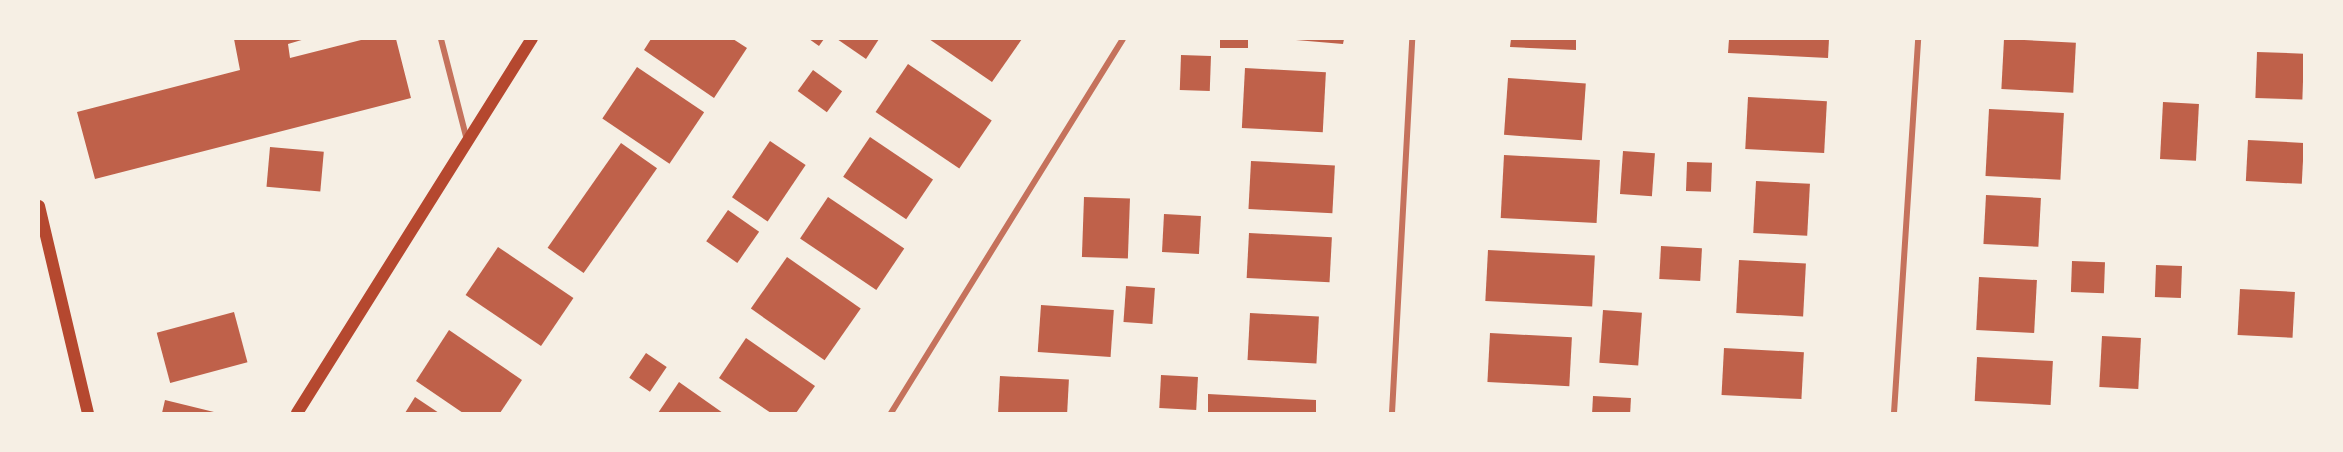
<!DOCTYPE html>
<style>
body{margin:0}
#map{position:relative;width:2343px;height:452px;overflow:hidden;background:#f6efe4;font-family:Manrope,sans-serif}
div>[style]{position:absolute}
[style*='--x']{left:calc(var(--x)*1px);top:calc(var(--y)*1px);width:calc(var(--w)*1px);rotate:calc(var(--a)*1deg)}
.building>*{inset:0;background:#bf614a;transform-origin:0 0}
.minor>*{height:6px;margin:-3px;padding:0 3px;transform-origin:3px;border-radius:3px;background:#c5725c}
.secondary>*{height:12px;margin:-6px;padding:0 6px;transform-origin:6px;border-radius:6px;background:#b5482f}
span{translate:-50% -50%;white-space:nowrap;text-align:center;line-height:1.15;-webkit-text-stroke:4.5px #f6efe4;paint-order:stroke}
.frame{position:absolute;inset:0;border:40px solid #f6efe4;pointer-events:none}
</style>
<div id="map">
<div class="building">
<div style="clip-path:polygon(234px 39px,305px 39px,288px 44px,290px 58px,365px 39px,396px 39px,411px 98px,95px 179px,77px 112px,240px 70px)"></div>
<div style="clip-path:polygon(651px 39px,733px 39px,747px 48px,714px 98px,644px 50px)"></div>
<div style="clip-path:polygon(809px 39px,824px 39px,819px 46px)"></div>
<div style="clip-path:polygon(837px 39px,879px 39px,866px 59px)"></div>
<div style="clip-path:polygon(929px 39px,1022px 39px,992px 82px)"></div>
<div style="left:1220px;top:39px;width:28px;height:9px"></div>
<div style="clip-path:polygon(1284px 39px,1344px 39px,1343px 44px)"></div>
<div style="clip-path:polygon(1511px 39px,1576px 39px,1576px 50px,1510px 47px)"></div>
<div style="clip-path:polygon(1729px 39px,1829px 39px,1828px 58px,1728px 53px)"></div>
<div style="left:2004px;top:39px;width:72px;height:50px;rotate:3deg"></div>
<div style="left:2257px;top:52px;width:47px;height:46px;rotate:2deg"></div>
<div style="left:1181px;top:55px;width:30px;height:35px;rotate:2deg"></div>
<div style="left:908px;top:64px;width:101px;height:58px;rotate:34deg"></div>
<div style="left:637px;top:67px;width:81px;height:62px;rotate:34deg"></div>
<div style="left:1245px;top:68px;width:81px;height:60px;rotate:3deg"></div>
<div style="left:813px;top:70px;width:36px;height:26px;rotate:36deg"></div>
<div style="left:1508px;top:78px;width:78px;height:57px;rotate:4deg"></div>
<div style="left:1748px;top:97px;width:79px;height:52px;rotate:3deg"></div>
<div style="left:2163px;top:102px;width:36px;height:57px;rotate:3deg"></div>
<div style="left:1989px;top:109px;width:75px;height:67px;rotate:3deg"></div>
<div style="left:870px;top:137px;width:76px;height:48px;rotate:34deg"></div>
<div style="left:2248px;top:140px;width:56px;height:41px;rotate:3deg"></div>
<div style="left:770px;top:141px;width:43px;height:68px;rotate:34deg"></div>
<div style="left:621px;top:143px;width:44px;height:128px;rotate:35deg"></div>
<div style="left:270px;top:147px;width:54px;height:40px;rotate:5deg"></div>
<div style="left:1623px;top:151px;width:32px;height:43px;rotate:4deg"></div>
<div style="left:1504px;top:155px;width:96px;height:63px;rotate:3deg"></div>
<div style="left:1251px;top:161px;width:84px;height:48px;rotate:3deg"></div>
<div style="left:1687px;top:162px;width:25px;height:29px;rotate:2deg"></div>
<div style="left:1756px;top:181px;width:54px;height:52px;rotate:3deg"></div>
<div style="left:1986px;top:195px;width:55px;height:49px;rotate:3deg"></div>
<div style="left:828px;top:197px;width:92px;height:50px;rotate:34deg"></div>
<div style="left:1084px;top:197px;width:46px;height:60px;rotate:2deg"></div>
<div style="left:728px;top:210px;width:38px;height:38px;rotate:35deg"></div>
<div style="left:1164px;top:214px;width:37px;height:38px;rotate:3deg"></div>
<div style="left:1249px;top:233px;width:83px;height:45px;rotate:3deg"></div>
<div style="left:1661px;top:246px;width:41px;height:33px;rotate:3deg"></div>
<div style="left:498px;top:247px;width:91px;height:58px;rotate:34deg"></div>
<div style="left:1488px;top:250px;width:107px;height:51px;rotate:3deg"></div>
<div style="left:787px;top:257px;width:90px;height:63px;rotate:35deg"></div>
<div style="left:1739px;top:260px;width:67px;height:53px;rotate:3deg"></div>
<div style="left:2072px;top:261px;width:33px;height:31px;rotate:2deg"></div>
<div style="left:2156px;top:265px;width:26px;height:32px;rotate:2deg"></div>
<div style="left:1979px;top:277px;width:58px;height:53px;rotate:3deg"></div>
<div style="left:1126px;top:286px;width:29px;height:36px;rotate:4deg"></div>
<div style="left:2240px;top:289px;width:55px;height:46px;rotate:3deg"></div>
<div style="left:1041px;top:305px;width:73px;height:47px;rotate:4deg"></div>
<div style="left:1603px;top:310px;width:39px;height:53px;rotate:4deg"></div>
<div style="left:234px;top:312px;width:52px;height:80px;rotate:75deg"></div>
<div style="left:1250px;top:313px;width:69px;height:47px;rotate:3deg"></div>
<div style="clip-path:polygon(449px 330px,522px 380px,500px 413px,463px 413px,416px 381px)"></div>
<div style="left:1490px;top:333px;width:82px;height:49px;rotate:3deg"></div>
<div style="left:2102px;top:336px;width:39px;height:51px;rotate:3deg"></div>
<div style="clip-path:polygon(746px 338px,815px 386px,796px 413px,771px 413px,719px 378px)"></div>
<div style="left:1724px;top:348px;width:80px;height:47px;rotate:3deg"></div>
<div style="left:646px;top:353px;width:25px;height:30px;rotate:34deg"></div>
<div style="left:1977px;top:357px;width:76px;height:44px;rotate:3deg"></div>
<div style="left:1161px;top:375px;width:37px;height:33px;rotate:3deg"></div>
<div style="left:1000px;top:376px;width:69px;height:37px;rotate:3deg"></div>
<div style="clip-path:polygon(679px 382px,723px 413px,658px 413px)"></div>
<div style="clip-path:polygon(1208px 394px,1316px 400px,1316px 413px,1208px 413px)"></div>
<div style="left:1593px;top:396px;width:38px;height:17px;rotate:3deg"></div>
<div style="clip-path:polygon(415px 397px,439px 413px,405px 413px)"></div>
<div style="clip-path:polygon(165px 400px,214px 412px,214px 413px,162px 413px)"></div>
</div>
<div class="minor">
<div style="--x:441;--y:39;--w:104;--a:75.6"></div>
<div style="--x:891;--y:413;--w:440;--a:-58.2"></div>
<div style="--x:1392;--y:413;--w:375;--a:-86.9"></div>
<div style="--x:1894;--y:413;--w:375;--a:-86.3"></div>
</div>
<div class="secondary">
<div style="--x:39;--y:206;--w:213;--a:76.7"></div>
<div style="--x:297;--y:413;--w:442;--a:-57.9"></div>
</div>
<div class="frame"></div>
</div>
